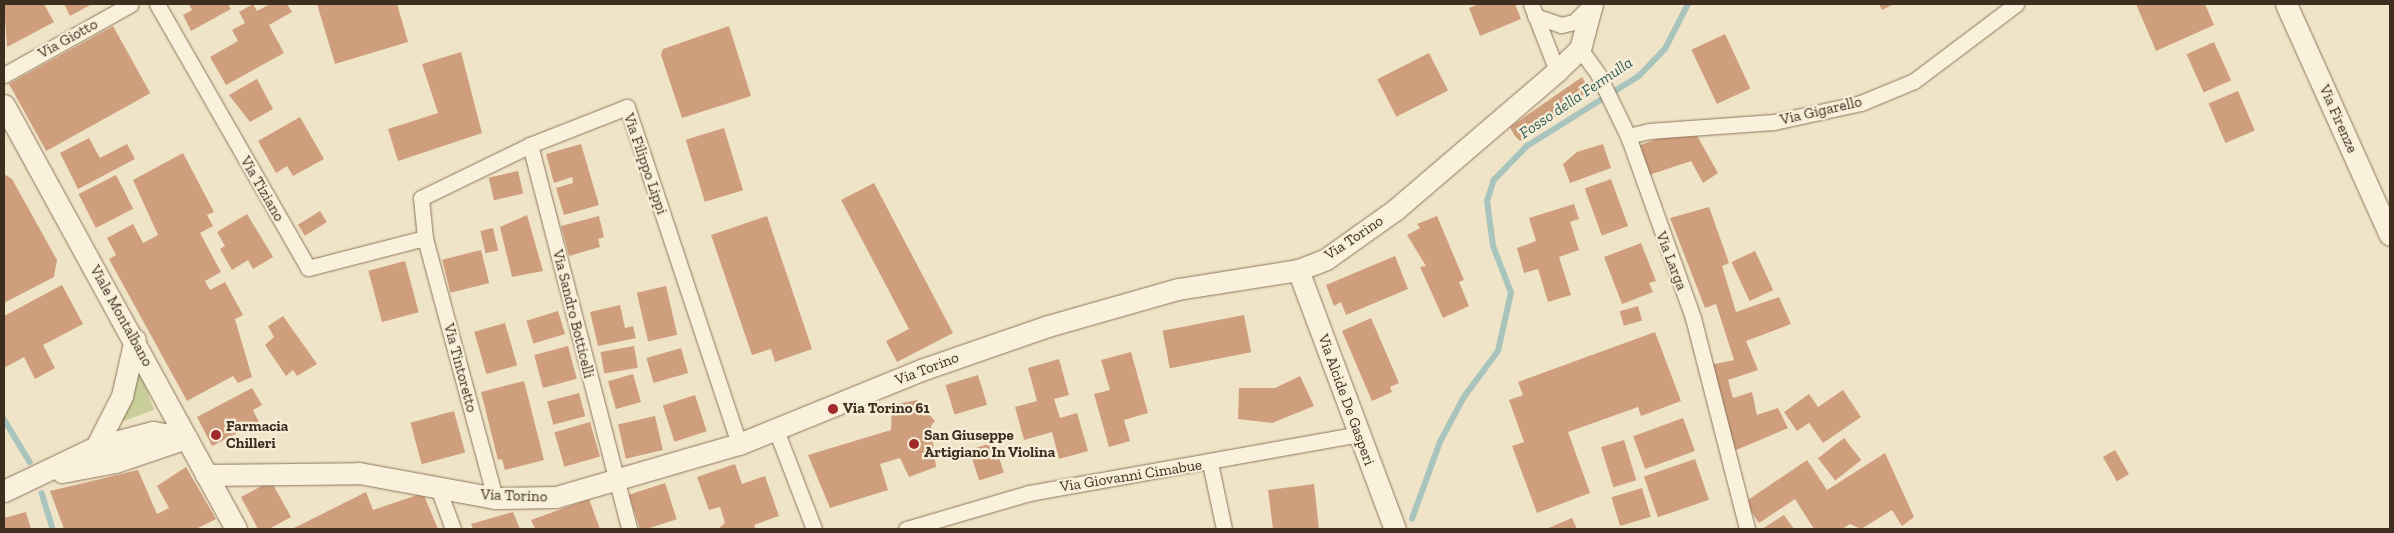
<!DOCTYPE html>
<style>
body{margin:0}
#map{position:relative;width:2394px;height:533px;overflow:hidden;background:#f0e4c8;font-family:"Zilla Slab",serif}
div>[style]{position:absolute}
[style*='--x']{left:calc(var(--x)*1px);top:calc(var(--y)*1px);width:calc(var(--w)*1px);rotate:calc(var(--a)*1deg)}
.green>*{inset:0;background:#c9cf9b}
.stream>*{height:5.5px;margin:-2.75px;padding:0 2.75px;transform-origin:2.75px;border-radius:2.75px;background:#a9c4bc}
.building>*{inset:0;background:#cf9f7d;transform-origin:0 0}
.roads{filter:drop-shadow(0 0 1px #8d765c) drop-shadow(0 0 1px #8d765c)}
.street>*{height:15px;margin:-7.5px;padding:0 7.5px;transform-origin:7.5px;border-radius:7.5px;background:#faf1dc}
.secondary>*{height:21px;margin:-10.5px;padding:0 10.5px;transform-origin:10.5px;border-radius:10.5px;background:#faf1dc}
.dots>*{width:14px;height:14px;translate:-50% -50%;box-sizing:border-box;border:2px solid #f7eed8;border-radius:50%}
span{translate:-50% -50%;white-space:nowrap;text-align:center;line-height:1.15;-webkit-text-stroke:4.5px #f7eed8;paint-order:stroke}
.street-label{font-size:15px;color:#3d2e20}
.poi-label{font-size:15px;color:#3d2e20;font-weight:700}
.left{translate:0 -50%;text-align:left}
.water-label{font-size:16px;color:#2f5d5a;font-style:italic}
.frame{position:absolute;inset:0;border:5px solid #3d2e20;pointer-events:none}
</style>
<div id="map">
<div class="green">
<div style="clip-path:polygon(140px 368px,154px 410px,121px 422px,130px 404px)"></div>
</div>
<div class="stream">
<div style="--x:4;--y:419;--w:50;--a:58.8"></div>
<div style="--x:42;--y:493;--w:38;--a:73"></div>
<div style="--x:1412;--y:519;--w:82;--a:-70"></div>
<div style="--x:1440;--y:442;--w:51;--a:-61.9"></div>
<div style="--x:1464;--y:397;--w:57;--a:-53.5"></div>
<div style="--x:1498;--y:351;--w:59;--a:-77.4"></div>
<div style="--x:1511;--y:293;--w:50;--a:-111"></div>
<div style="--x:1493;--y:246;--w:45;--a:-97.6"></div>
<div style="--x:1487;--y:201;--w:22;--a:-72"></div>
<div style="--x:1494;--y:180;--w:47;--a:-45.9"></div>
<div style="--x:1527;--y:146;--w:132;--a:-32"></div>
<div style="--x:1639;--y:76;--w:37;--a:-46"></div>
<div style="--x:1665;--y:49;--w:51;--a:-62.9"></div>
</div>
<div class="building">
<div style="clip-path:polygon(4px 4px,44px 4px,54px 22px,7px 47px)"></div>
<div style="clip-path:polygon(64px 4px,92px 4px,70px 16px)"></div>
<div style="clip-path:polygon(189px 4px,228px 4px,231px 9px,191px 31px,183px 15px,192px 10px)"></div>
<div style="clip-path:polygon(253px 4px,257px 11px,270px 4px,287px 4px,292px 12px,269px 25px,284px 53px,226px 85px,210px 57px,238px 41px,232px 30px,245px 23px,239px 12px)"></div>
<div style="clip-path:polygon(317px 4px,397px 4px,408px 42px,335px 64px)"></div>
<div style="clip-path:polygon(1479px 4px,1515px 4px,1521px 19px,1480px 36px,1469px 8px)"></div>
<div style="clip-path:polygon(1879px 4px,1894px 4px,1882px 10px)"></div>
<div style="clip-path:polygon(2136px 4px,2205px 4px,2214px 25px,2156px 51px)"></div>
<div style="left:113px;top:26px;width:77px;height:119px;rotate:61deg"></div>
<div style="clip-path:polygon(729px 26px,751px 96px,682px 118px,661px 55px,663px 49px)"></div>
<div style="left:1725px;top:34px;width:60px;height:37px;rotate:65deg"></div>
<div style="left:2214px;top:42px;width:42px;height:30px;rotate:66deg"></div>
<div style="clip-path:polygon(461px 52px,482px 133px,398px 161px,388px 129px,438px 113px,422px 64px)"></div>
<div style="left:1429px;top:53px;width:42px;height:58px;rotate:63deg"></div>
<div style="clip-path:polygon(1582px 77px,1591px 93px,1520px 141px,1514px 135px,1510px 127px)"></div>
<div style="clip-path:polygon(257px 79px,273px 109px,250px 122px,229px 95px)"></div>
<div style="left:2238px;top:91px;width:43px;height:32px;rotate:67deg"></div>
<div style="clip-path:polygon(300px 117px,324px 159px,293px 176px,287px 166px,276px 173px,258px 141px)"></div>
<div style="left:724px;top:128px;width:65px;height:40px;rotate:73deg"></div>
<div style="clip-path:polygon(1696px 134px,1718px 173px,1703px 183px,1691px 161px,1646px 176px,1632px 148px,1665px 136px)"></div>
<div style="clip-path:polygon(89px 138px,100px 158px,127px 144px,135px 159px,78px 189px,60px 153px)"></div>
<div style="clip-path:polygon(581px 144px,599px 205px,564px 215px,556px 188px,573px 183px,572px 177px,554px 183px,546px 154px)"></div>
<div style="clip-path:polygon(1603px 144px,1611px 168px,1570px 183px,1563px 164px,1577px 152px)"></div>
<div style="clip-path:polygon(183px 153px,214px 212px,207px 215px,213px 226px,200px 233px,221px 272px,205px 281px,210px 290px,225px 282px,243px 315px,235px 319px,252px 377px,238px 383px,233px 376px,187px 401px,109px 259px,116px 255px,107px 238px,133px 224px,143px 243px,158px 235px,133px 180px)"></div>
<div style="left:518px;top:171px;width:23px;height:30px;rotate:77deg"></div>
<div style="clip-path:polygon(4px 174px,12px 179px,57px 260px,54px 277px,4px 303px)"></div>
<div style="left:116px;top:175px;width:38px;height:42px;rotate:63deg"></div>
<div style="left:1611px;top:179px;width:50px;height:28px;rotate:70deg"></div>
<div style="clip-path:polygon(874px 183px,953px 333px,897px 362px,886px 341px,909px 329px,841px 200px)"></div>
<div style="clip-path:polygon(1574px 204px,1579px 219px,1570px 222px,1579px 250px,1559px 257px,1571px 295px,1548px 302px,1538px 269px,1524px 273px,1517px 248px,1536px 241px,1529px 218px)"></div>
<div style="clip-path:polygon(1709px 207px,1729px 263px,1722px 266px,1736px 312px,1779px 297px,1791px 324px,1746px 341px,1758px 370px,1728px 380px,1733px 398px,1752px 392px,1757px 415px,1778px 408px,1788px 428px,1729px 453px,1706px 366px,1734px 360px,1716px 304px,1705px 308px,1670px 218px)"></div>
<div style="left:320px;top:211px;width:13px;height:26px;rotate:58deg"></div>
<div style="clip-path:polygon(247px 214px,273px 257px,253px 269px,248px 260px,232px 270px,220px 249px,225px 246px,217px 232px)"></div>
<div style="clip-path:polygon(527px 215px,543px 271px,512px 277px,500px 227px)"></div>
<div style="clip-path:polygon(599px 216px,604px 237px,598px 239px,600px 247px,569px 256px,561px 226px)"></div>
<div style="clip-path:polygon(767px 216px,812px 349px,775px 362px,771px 349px,752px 355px,711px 235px)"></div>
<div style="clip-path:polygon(1437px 216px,1464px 280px,1459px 282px,1469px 306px,1443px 318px,1420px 267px,1426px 266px,1407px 235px,1420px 228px,1417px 224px)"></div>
<div style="left:493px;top:228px;width:23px;height:13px;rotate:77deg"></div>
<div style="clip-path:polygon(1641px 243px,1656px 281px,1649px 283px,1653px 292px,1622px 304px,1604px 257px)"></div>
<div style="left:481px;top:250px;width:34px;height:40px;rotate:76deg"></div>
<div style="left:1755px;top:251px;width:43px;height:26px;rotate:65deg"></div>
<div style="clip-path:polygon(1395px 256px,1408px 289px,1346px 315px,1341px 302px,1334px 306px,1326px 285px)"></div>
<div style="left:405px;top:261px;width:53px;height:38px;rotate:75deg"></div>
<div style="clip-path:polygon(62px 285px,83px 324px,43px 345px,55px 368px,35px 379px,24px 357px,4px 368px,4px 316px)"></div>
<div style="left:666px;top:286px;width:50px;height:30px;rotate:77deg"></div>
<div style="clip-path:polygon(620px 305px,625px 328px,633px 326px,636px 338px,598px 346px,590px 312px)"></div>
<div style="left:1638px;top:306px;width:15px;height:19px;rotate:74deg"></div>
<div style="left:558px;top:311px;width:24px;height:33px;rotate:73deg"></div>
<div style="left:1244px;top:315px;width:38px;height:83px;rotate:79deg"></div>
<div style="clip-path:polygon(283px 316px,317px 364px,297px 376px,293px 370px,286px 376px,265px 345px,274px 337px,268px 326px)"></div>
<div style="clip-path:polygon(1371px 318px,1399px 383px,1390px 387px,1392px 392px,1372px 401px,1342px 331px)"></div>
<div style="left:505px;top:323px;width:44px;height:32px;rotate:74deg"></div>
<div style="clip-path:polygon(1655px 332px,1681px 401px,1641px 416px,1638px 407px,1568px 432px,1590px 493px,1537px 513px,1512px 446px,1524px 442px,1509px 400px,1523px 395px,1518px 382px)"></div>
<div style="left:568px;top:346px;width:34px;height:35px;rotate:75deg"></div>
<div style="left:634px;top:346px;width:22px;height:34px;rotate:80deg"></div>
<div style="left:681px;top:348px;width:26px;height:36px;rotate:74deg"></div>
<div style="clip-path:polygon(1131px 352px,1148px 413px,1124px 420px,1130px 441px,1109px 447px,1094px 394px,1110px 390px,1101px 360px)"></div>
<div style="clip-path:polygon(1059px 359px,1069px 395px,1054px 399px,1060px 418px,1077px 413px,1088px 451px,1059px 459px,1052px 432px,1024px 440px,1015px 407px,1037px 401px,1028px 368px)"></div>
<div style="left:633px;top:374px;width:29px;height:26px;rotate:74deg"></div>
<div style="left:978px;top:375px;width:31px;height:34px;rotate:73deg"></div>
<div style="clip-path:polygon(1300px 376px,1314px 406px,1272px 423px,1238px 419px,1239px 388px,1275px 388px)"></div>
<div style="clip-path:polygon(524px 381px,544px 460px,505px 470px,502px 459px,498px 460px,481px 392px)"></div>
<div style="clip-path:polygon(252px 388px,262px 405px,253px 410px,259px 422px,212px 446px,197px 417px)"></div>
<div style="clip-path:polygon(1843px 390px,1861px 417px,1823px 443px,1809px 423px,1797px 431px,1784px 412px,1809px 394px,1818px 407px)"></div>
<div style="left:579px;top:393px;width:24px;height:33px;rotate:75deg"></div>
<div style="left:695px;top:395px;width:38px;height:34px;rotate:72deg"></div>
<div style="clip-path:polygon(917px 400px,935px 421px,931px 426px,936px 467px,909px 477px,900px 458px,880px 464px,888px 490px,830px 508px,808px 455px,891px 430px,892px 405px)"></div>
<div style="left:454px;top:411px;width:43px;height:45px;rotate:75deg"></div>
<div style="left:655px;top:416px;width:35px;height:38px;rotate:77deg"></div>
<div style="left:1683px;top:418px;width:35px;height:53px;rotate:70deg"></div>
<div style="left:590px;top:422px;width:36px;height:37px;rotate:74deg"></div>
<div style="left:1844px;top:438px;width:28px;height:33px;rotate:52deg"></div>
<div style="left:1624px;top:440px;width:42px;height:24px;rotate:73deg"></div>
<div style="left:994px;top:442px;width:32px;height:26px;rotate:72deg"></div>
<div style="left:2115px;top:450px;width:28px;height:14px;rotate:60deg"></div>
<div style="clip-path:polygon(1885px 453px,1914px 517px,1902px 526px,1892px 510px,1861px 529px,1850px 524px,1842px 529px,1814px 529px,1795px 499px,1759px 523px,1745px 502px,1807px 460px,1827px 490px)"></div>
<div style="left:1695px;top:459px;width:43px;height:54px;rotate:71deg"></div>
<div style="clip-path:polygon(735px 464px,742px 484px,765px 476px,779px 516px,754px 525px,756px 529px,718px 529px,725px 523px,720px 507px,709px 510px,697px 477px)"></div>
<div style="clip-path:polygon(186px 467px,216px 519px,196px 529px,64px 529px,50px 491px,138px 470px,157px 514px,169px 508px,157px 486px)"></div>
<div style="clip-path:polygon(271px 481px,291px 517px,269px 529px,258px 529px,241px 497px)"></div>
<div style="left:665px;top:483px;width:38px;height:38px;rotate:72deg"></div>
<div style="clip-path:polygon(1314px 484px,1319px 529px,1273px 529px,1268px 490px)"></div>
<div style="left:1642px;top:488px;width:30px;height:32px;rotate:73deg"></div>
<div style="clip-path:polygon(366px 492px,373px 510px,423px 493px,438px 529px,292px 529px)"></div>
<div style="clip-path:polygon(589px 499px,600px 529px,535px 529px,531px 520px)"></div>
<div style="clip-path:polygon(26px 512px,31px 529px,4px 529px,4px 518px)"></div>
<div style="clip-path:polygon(513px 512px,520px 529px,473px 529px,471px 524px)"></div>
<div style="clip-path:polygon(1784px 515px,1794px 529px,1762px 529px)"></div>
<div style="clip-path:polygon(1572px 518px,1577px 529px,1546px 529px)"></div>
</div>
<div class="roads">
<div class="street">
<div style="--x:157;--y:4;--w:304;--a:60.2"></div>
<div style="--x:308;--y:268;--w:121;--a:-14.4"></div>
<div style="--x:1531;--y:4;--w:72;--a:68.8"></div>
<div style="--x:1535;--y:16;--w:28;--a:19"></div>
<div style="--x:1561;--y:25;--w:13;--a:-13"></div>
<div style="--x:1574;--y:22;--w:21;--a:-45"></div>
<div style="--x:1580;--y:49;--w:31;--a:54"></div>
<div style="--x:1598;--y:74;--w:69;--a:64.2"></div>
<div style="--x:1628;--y:136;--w:193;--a:70.3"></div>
<div style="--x:1693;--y:318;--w:218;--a:75.6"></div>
<div style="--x:4;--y:75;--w:145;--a:-29.2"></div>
<div style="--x:1628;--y:136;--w:22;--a:-13"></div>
<div style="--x:1649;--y:131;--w:125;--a:-4.1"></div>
<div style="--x:1774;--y:122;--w:89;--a:-12.3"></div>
<div style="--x:1861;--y:103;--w:57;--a:-22.5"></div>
<div style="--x:1914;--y:81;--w:128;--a:-37"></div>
<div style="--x:530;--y:145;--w:397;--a:75.5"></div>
<div style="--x:776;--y:430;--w:106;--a:69"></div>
<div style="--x:1210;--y:463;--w:67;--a:78"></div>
<div style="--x:438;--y:488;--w:44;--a:69.9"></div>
<div style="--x:495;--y:498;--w:269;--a:-105.1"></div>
<div style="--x:425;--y:238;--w:40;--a:-95.7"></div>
<div style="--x:421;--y:198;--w:121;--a:-25.9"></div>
<div style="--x:530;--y:145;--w:104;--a:-21.4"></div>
<div style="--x:627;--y:107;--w:355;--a:71.6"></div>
<div style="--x:906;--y:529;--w:128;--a:-16.3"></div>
<div style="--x:1029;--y:493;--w:335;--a:-10.1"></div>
</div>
<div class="secondary">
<div style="--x:2286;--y:4;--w:253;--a:65.8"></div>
<div style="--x:4;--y:105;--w:483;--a:61.3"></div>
<div style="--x:1298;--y:270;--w:277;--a:69.5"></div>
<div style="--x:96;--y:447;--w:59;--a:-14.7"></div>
<div style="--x:153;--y:432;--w:34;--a:10"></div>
<div style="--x:62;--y:472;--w:54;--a:-10.7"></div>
<div style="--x:115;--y:462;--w:75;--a:-18.7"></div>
<div style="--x:206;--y:475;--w:153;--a:-0.7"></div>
<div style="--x:359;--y:473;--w:138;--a:10.4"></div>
<div style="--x:495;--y:498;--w:61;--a:-0.9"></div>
<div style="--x:556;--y:497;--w:191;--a:-16.2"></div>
<div style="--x:739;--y:444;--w:196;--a:-22.1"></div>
<div style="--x:921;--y:370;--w:134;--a:-19.1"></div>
<div style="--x:1048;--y:326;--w:135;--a:-15.9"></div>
<div style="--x:1178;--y:289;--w:121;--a:-9"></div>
<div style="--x:1298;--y:270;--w:30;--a:-21"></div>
<div style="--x:1326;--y:259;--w:85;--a:-35.4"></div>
<div style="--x:1395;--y:210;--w:213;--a:-40.6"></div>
<div style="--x:1557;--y:71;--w:32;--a:-44"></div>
<div style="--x:1580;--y:49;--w:47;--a:-75.1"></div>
<div style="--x:4;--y:491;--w:102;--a:-25.6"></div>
<div style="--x:96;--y:447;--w:57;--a:-63"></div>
<div style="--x:122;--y:396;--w:58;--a:-77.2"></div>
</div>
</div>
<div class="dots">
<div style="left:833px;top:409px;background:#9e2a2b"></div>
<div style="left:216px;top:435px;background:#9e2a2b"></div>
<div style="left:914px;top:444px;background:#9e2a2b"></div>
</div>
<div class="street-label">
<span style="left:68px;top:39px;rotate:-29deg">Via Giotto</span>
<span style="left:1821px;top:111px;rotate:-13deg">Via Gigarello</span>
<span style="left:2338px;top:119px;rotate:66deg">Via Firenze</span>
<span style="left:645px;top:164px;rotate:71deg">Via Filippo Lippi</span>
<span style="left:262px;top:189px;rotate:60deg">Via Tiziano</span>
<span style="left:1354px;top:238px;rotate:-34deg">Via Torino</span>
<span style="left:1671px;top:261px;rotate:69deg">Via Larga</span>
<span style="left:573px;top:314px;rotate:76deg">Via Sandro Botticelli</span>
<span style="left:121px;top:316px;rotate:61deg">Viale Montalbano</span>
<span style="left:460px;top:368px;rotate:75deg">Via Tintoretto</span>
<span style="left:927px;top:369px;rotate:-21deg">Via Torino</span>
<span style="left:1346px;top:400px;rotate:70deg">Via Alcide De Gasperi</span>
<span style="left:1131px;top:476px;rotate:-9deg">Via Giovanni Cimabue</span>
<span style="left:514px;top:496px;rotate:2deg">Via Torino</span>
</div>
<div class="poi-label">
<span class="left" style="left:843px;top:409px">Via Torino 61</span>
<span class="left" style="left:226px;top:435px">Farmacia<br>Chilleri</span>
<span class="left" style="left:924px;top:444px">San Giuseppe<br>Artigiano In Violina</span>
</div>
<div class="water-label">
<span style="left:1576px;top:98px;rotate:-34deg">Fosso della Fermulla</span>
</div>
<div class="frame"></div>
</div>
